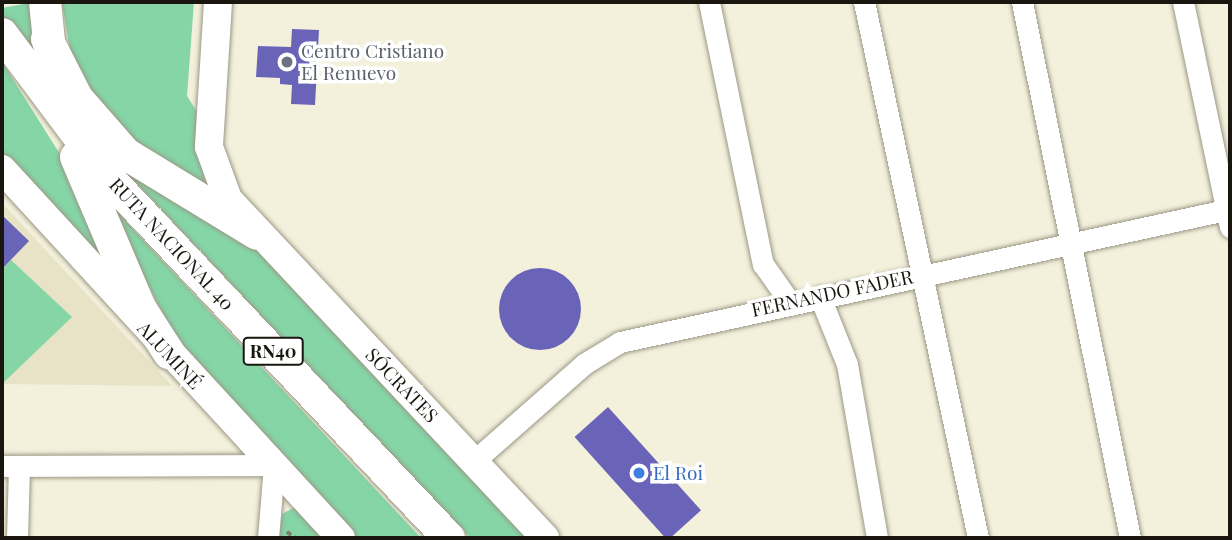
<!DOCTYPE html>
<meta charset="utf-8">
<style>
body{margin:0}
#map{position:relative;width:1232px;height:540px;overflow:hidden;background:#f3f0dc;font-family:"Playfair Display",serif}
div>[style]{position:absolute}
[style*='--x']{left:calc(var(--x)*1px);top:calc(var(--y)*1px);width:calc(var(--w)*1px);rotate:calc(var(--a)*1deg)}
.built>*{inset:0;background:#e8e3c7}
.green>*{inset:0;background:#85d5a7}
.building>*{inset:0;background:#6a64b8;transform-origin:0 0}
.round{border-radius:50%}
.path>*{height:3.5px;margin-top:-1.75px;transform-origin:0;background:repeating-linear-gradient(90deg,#7d7b6e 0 5px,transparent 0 8.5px)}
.roads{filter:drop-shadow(0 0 2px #9b9885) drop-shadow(0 0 2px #9b9885)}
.street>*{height:21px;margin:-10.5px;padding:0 10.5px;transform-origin:10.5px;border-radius:10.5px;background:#fff}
.secondary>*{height:28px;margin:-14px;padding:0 14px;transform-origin:14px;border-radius:14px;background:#fff}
.primary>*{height:32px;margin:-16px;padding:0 16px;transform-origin:16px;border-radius:16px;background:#fff}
.dots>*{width:19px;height:19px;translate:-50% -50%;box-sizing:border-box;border:4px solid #fff;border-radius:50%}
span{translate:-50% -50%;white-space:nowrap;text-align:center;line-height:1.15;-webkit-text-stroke:7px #fff;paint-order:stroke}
.shield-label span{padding:2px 5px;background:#fff;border:2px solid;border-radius:5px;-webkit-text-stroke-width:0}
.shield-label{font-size:18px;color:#18160f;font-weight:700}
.worship-label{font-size:19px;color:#5b616d}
.left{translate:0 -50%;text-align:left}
.street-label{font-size:19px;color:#18160f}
.shop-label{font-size:19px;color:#366cbe}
.frame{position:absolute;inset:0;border:4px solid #18160f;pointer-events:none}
</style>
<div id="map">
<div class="built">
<div style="clip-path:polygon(2px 203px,172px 386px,2px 384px)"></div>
</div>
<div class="green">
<div style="clip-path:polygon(34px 2px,43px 72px,2px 20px,2px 8px)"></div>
<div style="clip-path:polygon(62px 2px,194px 2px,187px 96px,199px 115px,205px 185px,196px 190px,104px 116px,71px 56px)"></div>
<div style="clip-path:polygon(2px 62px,87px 197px,121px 288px,2px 156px)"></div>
<div style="clip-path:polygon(125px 171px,246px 236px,530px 538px,470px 538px)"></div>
<div style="clip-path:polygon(103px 197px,421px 538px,356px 538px,186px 359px)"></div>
<div style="clip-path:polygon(11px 260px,72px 317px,2px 384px,2px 269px)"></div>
<div style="clip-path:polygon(293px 508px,298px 509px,328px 538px,279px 538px,282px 514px)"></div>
</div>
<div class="building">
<div style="clip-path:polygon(292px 29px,319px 30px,315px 105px,291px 104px,292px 85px,280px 84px,280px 78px,256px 77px,258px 46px,291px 47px)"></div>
<div style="clip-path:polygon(2px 215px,29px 241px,2px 269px)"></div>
<div class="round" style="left:499px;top:268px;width:82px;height:82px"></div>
<div style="left:608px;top:407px;width:139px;height:45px;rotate:48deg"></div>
</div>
<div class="path">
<div style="--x:287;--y:532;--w:11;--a:34"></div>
</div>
<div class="roads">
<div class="street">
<div style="--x:709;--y:2;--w:268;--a:78.4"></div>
<div style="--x:763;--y:264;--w:45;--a:54.9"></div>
<div style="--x:864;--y:2;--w:548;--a:77.99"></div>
<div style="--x:1022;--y:2;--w:547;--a:78.61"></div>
<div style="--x:1183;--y:2;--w:230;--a:78.2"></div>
<div style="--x:820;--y:297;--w:72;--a:68.1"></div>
<div style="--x:847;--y:364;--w:177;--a:80.2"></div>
<div style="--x:474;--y:461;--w:147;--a:-41.4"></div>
<div style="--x:584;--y:364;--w:42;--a:-31.4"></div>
<div style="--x:620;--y:342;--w:624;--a:-12.3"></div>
<div style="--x:2;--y:466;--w:272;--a:-0.2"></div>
<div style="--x:274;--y:465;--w:73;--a:94.7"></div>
<div style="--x:17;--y:538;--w:72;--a:-88.4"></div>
</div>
<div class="secondary">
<div style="--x:218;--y:2;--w:145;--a:93.6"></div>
<div style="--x:209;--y:147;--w:55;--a:69.9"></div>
<div style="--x:228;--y:199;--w:464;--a:46.9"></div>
<div style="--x:2;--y:169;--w:501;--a:47.43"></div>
</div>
<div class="primary">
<div style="--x:45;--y:2;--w:59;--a:84.2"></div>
<div style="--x:2;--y:34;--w:189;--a:53.2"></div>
<div style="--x:115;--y:185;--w:486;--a:46.6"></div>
<div style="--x:47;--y:39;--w:66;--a:63"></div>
<div style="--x:77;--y:98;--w:74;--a:48.8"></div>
<div style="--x:126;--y:154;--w:153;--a:31.4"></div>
<div style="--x:76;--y:157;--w:164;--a:67"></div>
<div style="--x:140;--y:308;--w:54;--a:57.2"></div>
</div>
</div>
<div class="dots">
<div style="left:287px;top:62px;background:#6b7280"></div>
<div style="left:639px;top:473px;background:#3f7fe0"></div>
</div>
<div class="shield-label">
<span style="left:273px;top:351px">RN40</span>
</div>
<div class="worship-label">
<span class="left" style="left:301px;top:62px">Centro Cristiano<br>El Renuevo</span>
</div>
<div class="street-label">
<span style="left:172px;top:244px;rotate:47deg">RUTA NACIONAL 40</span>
<span style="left:832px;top:293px;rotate:-12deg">FERNANDO FADER</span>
<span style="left:170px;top:355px;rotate:47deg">ALUMINÉ</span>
<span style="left:402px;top:385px;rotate:46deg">SÓCRATES</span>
</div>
<div class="shop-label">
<span class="left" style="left:653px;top:473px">El Roi</span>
</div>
<div class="frame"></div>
</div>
